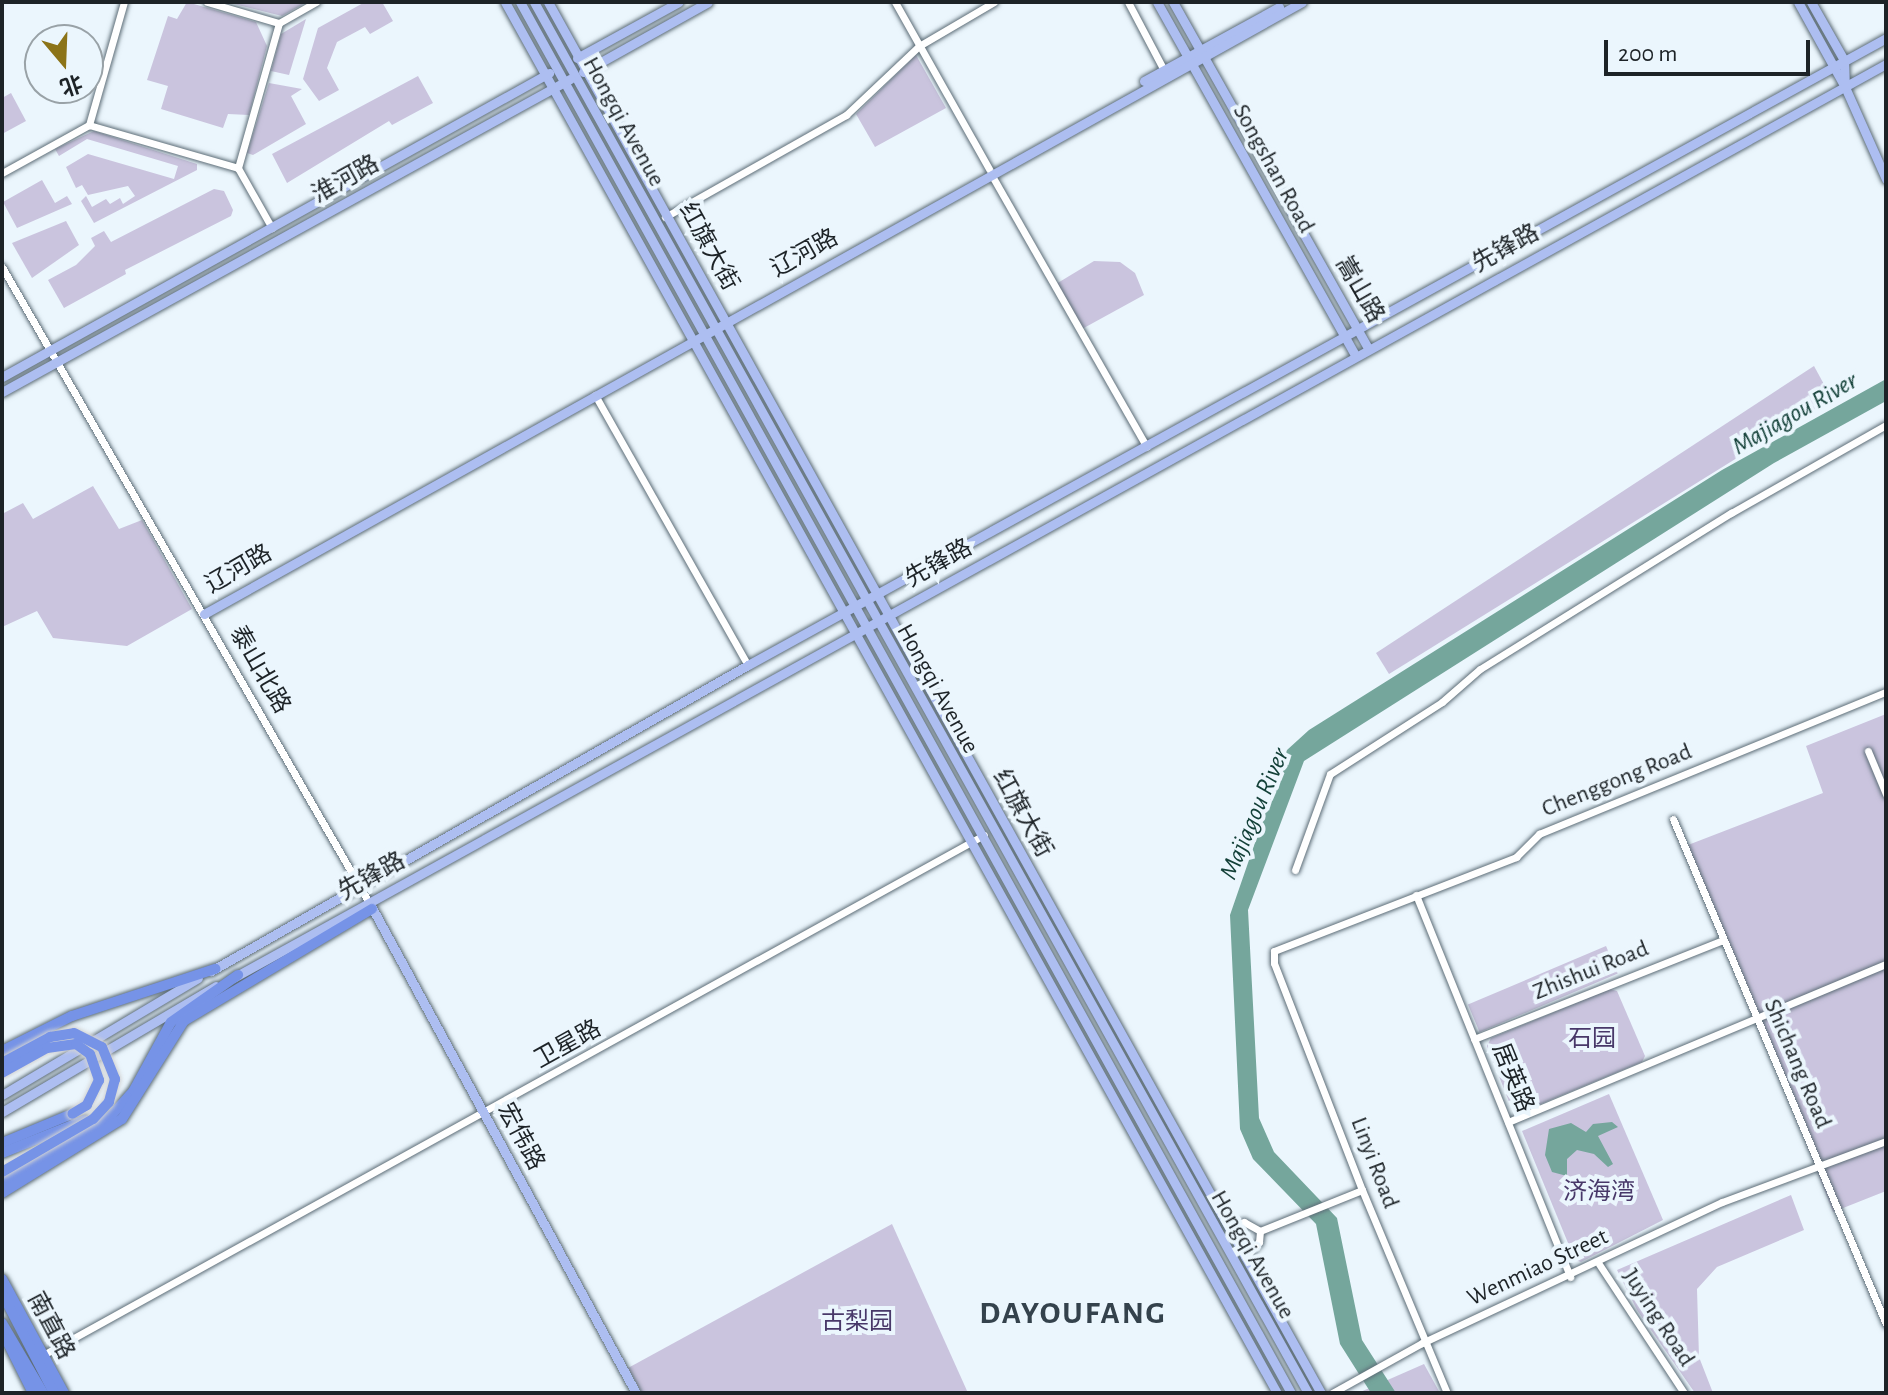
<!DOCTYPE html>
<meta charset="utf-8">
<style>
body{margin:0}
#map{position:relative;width:1888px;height:1395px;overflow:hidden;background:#ebf6fd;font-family:"Alegreya Sans","Noto Sans SC",sans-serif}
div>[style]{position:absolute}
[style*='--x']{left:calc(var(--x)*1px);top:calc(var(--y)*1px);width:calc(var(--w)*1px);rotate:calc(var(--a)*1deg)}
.green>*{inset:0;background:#cac4de;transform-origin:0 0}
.water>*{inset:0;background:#75a69c}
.roads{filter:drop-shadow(0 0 2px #5d6d77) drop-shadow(0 0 2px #5d6d77)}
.minor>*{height:7px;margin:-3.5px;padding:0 3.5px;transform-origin:3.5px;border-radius:3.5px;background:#fff}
.major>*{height:9px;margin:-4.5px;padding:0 4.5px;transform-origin:4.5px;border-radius:4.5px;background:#adbef1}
.highway>*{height:10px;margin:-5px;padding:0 5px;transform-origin:5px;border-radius:5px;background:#7693e7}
.bridges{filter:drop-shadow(0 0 2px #d2d3d4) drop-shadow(0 0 2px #d2d3d4)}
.highway-bridge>*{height:10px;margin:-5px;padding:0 5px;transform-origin:5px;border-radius:5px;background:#7693e7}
span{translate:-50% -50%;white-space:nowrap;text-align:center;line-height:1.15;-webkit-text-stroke:8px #ebf6fd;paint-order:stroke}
.street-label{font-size:24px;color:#1d2327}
.park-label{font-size:24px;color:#483869}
.water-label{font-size:26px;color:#134038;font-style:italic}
.district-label{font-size:32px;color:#34424c;font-weight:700;letter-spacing:2px}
.frame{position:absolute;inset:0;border:4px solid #1d2327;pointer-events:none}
.north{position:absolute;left:24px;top:24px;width:80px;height:80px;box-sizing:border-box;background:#ebf6fd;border:2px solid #99a2a7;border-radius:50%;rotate:161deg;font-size:22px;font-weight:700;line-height:32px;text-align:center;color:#1d2327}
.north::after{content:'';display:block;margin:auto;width:28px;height:36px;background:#8c7418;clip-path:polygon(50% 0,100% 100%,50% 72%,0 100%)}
.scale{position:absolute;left:1604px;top:40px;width:206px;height:36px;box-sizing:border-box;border:4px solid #1d2327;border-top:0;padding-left:10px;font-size:24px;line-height:28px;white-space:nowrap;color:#1d2327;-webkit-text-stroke:6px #ebf6fd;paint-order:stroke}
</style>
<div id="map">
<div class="green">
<div style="clip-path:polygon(187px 2px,256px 22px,267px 46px,249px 115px,228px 114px,223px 128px,161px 109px,168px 86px,147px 80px,168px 16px,177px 19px)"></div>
<div style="clip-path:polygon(226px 2px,307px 2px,282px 16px)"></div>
<div style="clip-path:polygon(365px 2px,382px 2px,393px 21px,370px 34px,365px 27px,337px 42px,327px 68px,339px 90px,319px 101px,303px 79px,318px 28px)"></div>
<div style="clip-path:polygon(306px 19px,289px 75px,271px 71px,281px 34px)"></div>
<div style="clip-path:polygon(916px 55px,946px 108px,875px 147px,856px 114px)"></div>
<div style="clip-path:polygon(418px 76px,433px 103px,392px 125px,389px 121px,287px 183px,272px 154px)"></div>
<div style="clip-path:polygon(269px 83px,302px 89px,291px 96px,306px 124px,253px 155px,247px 153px)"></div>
<div style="clip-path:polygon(11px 93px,26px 121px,2px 134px,2px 98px)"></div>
<div style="clip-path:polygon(94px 131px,197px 164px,197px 170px,94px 223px,81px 201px,86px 196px,92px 207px,106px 199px,110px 204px,120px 198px,123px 204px,135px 196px,128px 186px,88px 195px,82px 185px,76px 188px,66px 167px,88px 154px,174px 179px,178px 166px,87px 139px,59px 156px,55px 149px)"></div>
<div style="clip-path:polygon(42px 180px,55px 203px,67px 196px,72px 204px,17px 228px,3px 202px)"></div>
<div style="clip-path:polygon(214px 189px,224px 191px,233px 210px,231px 216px,125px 270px,126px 274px,64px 308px,48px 280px,76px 265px,95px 246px,91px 238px,104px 231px,111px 242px)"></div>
<div style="clip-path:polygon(66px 221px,79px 245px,32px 278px,12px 243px)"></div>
<div style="clip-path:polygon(1094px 261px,1120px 262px,1135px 273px,1144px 295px,1082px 329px,1056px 284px)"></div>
<div style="clip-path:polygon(1814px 366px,1832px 399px,1389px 674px,1376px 653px)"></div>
<div style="clip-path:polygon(93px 486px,119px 529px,142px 520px,192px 609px,127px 646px,53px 638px,37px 611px,2px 627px,2px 514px,23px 503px,33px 519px)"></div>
<div style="clip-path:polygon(1886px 714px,1886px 1191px,1833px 1212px,1688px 845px,1823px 793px,1806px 746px)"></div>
<div style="left:1606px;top:946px;width:30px;height:150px;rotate:67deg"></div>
<div style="clip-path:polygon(1610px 989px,1617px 991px,1645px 1056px,1642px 1062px,1519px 1113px,1512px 1109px,1487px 1046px,1491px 1038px)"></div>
<div style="clip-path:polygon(1609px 1094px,1663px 1220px,1581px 1262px,1575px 1260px,1522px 1131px)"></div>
<div style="clip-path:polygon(1791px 1195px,1804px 1230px,1717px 1267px,1697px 1289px,1699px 1357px,1713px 1393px,1695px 1393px,1637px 1310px,1617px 1270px)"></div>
<div style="clip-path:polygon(892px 1224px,968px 1393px,642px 1393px,628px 1368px)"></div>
<div style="clip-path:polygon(1424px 1364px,1440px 1393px,1358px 1393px)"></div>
</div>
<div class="water">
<div style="clip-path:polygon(1886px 379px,1886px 401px,1774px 463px,1304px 761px,1248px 910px,1259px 1118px,1274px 1152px,1337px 1218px,1362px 1340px,1396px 1393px,1371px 1393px,1340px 1344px,1316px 1224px,1253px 1159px,1240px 1129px,1230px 915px,1287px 750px,1309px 730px,1722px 470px)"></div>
<div style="clip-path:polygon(1612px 1122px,1618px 1127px,1598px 1136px,1613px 1164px,1608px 1167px,1594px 1154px,1577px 1150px,1567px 1159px,1567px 1176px,1552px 1172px,1545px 1155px,1549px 1129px,1571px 1123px,1586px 1132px,1593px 1124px)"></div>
</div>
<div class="roads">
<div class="minor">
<div style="--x:124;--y:2;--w:128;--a:105.9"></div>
<div style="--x:89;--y:125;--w:155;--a:16.1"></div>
<div style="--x:238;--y:168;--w:69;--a:60.5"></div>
<div style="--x:207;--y:2;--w:75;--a:16.3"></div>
<div style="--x:279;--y:23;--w:151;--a:105.8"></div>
<div style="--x:895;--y:2;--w:192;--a:60.6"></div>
<div style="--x:1128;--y:2;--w:81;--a:62.2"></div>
<div style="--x:279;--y:23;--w:43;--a:-29.6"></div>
<div style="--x:2;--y:173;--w:99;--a:-28.9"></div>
<div style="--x:991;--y:174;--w:314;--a:60.3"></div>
<div style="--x:665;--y:217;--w:208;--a:-29.4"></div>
<div style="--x:846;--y:115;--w:100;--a:-43.4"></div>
<div style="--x:919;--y:46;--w:87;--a:-30.4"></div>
<div style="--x:2;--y:267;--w:732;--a:60"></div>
<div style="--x:595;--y:395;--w:310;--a:60.5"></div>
<div style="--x:1868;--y:751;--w:47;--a:67.3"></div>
<div style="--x:1673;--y:819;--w:548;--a:67.13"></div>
<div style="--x:1295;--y:870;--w:102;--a:-70"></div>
<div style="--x:1330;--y:774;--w:133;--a:-32.7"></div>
<div style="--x:1442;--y:702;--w:50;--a:-41"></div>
<div style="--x:1480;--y:669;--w:296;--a:-31.9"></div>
<div style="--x:1731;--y:513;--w:178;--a:-29.6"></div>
<div style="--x:1416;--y:895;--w:412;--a:68"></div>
<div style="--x:1474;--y:1039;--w:268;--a:-21.7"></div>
<div style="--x:1508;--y:1122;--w:410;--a:-22.7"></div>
<div style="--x:1228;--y:1227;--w:17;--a:-17"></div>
<div style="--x:1244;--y:1222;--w:18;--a:29"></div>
<div style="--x:1260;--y:1231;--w:11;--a:95"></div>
<div style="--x:1259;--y:1242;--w:21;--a:133"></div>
<div style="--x:1260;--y:1231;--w:110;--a:-21.9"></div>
<div style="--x:1599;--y:1264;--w:154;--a:56.6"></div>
<div style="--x:43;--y:1355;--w:1075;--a:-28.93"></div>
<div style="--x:1332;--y:1393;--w:103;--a:-29.1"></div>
<div style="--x:1422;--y:1343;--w:331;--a:-25.2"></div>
<div style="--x:1722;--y:1202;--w:175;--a:-20.4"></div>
<div style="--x:1447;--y:1393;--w:220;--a:-112.7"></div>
<div style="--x:1362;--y:1190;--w:243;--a:-111.2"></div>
<div style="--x:1274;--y:963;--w:12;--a:-90"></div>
<div style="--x:1274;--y:951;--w:260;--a:-21.2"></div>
<div style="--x:1516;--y:857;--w:33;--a:-45"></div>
<div style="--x:1539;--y:834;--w:375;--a:-22.3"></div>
</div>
<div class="major">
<div style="--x:505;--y:2;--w:1591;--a:60.97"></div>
<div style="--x:520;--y:2;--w:1590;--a:61"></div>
<div style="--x:534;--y:2;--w:1592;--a:60.91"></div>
<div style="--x:548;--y:2;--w:1591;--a:60.94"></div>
<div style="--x:1157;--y:2;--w:405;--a:60.7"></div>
<div style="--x:1173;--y:2;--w:397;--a:60.6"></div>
<div style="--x:1798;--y:2;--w:97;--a:61.1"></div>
<div style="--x:1845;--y:87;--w:101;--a:66"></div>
<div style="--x:1811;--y:2;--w:67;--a:60.4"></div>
<div style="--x:1844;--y:60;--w:23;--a:88"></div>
<div style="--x:577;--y:58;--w:116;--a:-28.8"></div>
<div style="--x:583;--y:72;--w:143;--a:-29.2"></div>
<div style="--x:1144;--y:81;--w:154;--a:-28.7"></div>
<div style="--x:2;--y:377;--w:626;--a:-29.06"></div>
<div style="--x:2;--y:392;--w:649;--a:-28.86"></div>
<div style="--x:204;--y:614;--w:1257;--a:-29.13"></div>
<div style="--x:370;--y:904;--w:557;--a:61.46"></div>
<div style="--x:211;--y:971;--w:618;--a:-29.68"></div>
<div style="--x:748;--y:665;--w:1299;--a:-28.85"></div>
<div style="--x:233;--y:978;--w:1889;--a:-28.94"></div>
<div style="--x:2;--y:1095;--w:228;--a:-30.8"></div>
<div style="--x:2;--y:1112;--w:248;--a:-30.5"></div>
</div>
<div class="highway">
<div style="--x:2;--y:1051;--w:78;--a:-26.6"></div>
<div style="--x:72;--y:1016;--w:151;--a:-18.2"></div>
<div style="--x:2;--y:1143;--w:76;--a:-22.5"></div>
<div style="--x:2;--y:1153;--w:89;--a:-21.7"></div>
<div style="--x:2;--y:1183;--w:127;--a:-31.4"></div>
<div style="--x:110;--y:1117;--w:36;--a:-48"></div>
<div style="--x:134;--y:1090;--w:77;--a:-61.4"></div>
<div style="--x:171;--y:1022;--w:82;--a:-35"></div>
<div style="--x:2;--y:1193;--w:141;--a:-31.7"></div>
<div style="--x:122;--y:1119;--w:116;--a:-57.7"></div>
<div style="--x:184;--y:1021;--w:219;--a:-30.8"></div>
<div style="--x:2;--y:1279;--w:130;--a:61.5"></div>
<div style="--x:3;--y:1295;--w:110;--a:62.5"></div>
<div style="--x:2;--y:1323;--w:81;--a:59.6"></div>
<div style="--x:6;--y:1339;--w:60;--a:63.4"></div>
</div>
</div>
<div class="bridges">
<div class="highway-bridge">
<div style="--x:2;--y:1063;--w:55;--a:-28.4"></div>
<div style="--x:50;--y:1037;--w:24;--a:-9"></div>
<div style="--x:74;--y:1033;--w:31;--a:27"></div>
<div style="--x:102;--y:1047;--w:35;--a:68"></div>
<div style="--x:115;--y:1079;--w:24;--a:105"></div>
<div style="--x:109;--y:1102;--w:23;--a:133"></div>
<div style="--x:93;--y:1119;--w:105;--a:149.8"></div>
<div style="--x:2;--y:1073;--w:51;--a:-29.1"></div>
<div style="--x:47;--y:1048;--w:29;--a:-8"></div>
<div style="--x:76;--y:1044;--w:17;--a:36"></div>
<div style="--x:90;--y:1054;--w:28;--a:71"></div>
<div style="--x:99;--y:1080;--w:28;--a:116"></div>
<div style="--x:87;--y:1105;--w:17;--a:149"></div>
</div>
</div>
<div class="street-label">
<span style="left:623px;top:122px;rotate:61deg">Hongqi Avenue</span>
<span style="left:1273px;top:169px;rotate:61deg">Songshan Road</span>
<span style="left:346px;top:180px;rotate:-29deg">淮河路</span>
<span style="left:708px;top:247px;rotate:61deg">红旗大街</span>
<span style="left:1506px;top:249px;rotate:-29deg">先锋路</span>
<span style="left:805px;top:254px;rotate:-29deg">辽河路</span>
<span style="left:1359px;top:290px;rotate:60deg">嵩山路</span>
<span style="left:939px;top:564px;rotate:-29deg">先锋路</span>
<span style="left:239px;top:570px;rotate:-30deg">辽河路</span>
<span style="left:259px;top:670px;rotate:60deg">泰山北路</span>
<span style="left:937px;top:689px;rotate:61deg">Hongqi Avenue</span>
<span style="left:1617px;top:781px;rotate:-22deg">Chenggong Road</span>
<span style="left:1022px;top:814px;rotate:61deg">红旗大街</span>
<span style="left:372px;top:877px;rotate:-29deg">先锋路</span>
<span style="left:1591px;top:971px;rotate:-22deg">Zhishui Road</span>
<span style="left:568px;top:1045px;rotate:-29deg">卫星路</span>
<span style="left:1797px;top:1064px;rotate:67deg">Shichang Road</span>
<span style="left:1512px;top:1078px;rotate:68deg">居英路</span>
<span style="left:520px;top:1137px;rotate:62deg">宏伟路</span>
<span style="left:1374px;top:1163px;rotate:69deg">Linyi Road</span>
<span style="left:1252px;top:1255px;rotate:60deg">Hongqi Avenue</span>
<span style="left:1538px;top:1268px;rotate:-25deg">Wenmiao Street</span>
<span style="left:1658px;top:1318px;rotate:57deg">Juying Road</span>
<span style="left:50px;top:1326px;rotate:62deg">南直路</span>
</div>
<div class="park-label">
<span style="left:1592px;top:1040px">石园</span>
<span style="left:1599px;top:1193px">济海湾</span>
<span style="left:857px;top:1323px">古梨园</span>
</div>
<div class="water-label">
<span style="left:1795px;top:414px;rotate:-30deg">Majiagou River</span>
<span style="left:1255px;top:814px;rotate:-67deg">Majiagou River</span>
</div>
<div class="district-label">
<span style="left:1073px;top:1313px">DAYOUFANG</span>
</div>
<div class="frame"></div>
<div class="north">北</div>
<div class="scale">200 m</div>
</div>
